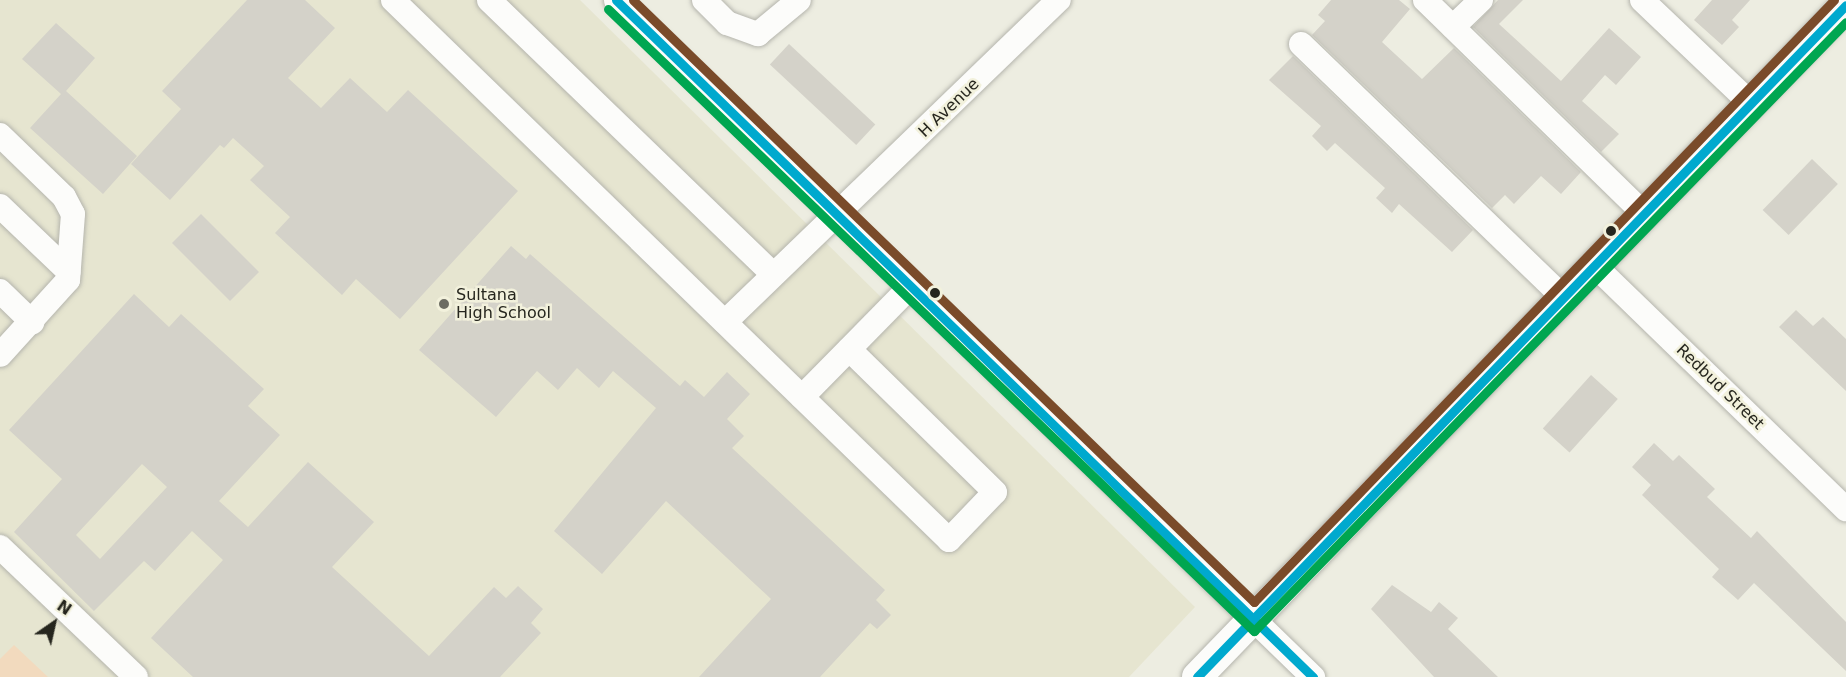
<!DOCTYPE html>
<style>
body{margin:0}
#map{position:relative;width:1846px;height:677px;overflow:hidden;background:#edede1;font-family:"DejaVu Sans",sans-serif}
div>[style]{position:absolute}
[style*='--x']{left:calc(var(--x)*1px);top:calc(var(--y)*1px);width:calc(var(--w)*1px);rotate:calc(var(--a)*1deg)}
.built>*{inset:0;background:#e6e5d0}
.green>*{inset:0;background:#f2dabe}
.building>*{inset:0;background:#d4d2c9;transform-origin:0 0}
.roads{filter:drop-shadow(0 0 2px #b5b5ad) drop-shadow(0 0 2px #b5b5ad)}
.minor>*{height:24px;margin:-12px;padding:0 12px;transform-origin:12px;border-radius:12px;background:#fcfcfa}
.major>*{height:30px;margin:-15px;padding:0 15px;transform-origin:15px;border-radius:15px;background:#fcfcfa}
.bus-1>*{height:9px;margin:-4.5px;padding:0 4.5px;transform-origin:4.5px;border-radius:4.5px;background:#00a9ce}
.bus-2>*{height:9px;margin:-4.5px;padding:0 4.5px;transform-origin:4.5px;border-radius:4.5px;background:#00a651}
.bus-3>*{height:9px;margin:-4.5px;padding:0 4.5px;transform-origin:4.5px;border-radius:4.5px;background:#7a4b2a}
.dots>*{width:16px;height:16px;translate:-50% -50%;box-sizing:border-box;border:3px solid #f2f1dc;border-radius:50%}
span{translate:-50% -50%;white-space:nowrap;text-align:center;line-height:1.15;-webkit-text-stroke:5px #f2f1dc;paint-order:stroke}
.street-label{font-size:16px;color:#26261e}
.poi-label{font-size:16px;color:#26261e}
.left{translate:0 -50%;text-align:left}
.north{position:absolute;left:24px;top:593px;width:60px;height:60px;-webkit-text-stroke:4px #f2f1dc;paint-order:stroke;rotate:34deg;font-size:16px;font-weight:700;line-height:24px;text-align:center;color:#26261e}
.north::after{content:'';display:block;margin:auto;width:21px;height:27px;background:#26261e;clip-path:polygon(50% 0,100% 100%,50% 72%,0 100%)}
</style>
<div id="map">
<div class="built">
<div style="clip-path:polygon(0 0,580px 0,1195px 607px,1129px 677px,0 677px)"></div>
</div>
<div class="green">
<div style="clip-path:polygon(14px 645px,48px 677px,0 677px,0 659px)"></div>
</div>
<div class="building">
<div style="clip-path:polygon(247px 0,305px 0,335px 28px,288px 78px,321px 108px,350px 78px,387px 112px,408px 90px,518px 191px,400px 319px,356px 279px,342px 295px,275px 233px,290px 217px,250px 180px,264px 166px,233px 138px,224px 148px,220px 145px,170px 200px,131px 164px,181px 109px,162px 91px)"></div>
<div style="clip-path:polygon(1331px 0,1399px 0,1410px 9px,1382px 42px,1422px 79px,1454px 48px,1581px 172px,1561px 194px,1541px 176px,1514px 204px,1505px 195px,1492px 208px,1312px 35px,1325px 21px,1318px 15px)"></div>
<div style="clip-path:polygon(1498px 0,1523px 0,1499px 24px,1561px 81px,1609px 28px,1641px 57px,1616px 85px,1605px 75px,1582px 101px,1619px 134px,1601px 152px,1473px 27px)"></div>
<div style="clip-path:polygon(1712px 0,1750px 0,1732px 20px,1739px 27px,1722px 45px,1694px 20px)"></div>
<div style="clip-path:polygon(56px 23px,95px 58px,66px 91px,137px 156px,103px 194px,30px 128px,61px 94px,22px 59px)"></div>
<div style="left:789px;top:44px;width:118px;height:28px;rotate:43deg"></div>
<div style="clip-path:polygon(1293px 56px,1473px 230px,1452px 252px,1399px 204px,1392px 213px,1376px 198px,1385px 188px,1335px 143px,1327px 151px,1312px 136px,1321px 126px,1269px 80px)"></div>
<div style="left:1812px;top:159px;width:36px;height:71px;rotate:44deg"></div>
<div style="left:201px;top:214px;width:82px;height:41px;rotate:45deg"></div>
<div style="clip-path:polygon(511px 246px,526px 259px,530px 254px,680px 386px,685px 380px,704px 397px,727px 372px,750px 394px,727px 419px,744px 436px,732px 448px,885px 590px,876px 600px,891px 615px,877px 629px,870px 623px,820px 677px,699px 677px,771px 599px,666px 501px,602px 574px,554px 531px,656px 408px,613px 371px,599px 388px,577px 368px,558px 390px,537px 371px,496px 417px,419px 350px)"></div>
<div style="clip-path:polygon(evenodd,134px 294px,169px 327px,181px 314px,264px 389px,248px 406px,280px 435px,219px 501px,248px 527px,308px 462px,374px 522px,332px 567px,429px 656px,494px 587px,506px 598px,518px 586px,543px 609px,531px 623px,541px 633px,500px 677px,193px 677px,151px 638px,223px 560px,192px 531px,155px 571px,144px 561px,94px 611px,14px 532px,62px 479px,9px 430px,134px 294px,142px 464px,167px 487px,100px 559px,76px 535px,142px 464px)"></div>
<div style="clip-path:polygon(1796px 310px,1813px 326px,1823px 317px,1846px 339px,1846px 391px,1779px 327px)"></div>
<div style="left:1591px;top:375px;width:36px;height:72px;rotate:42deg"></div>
<div style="clip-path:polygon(1654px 443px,1673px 461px,1679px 455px,1715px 489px,1707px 497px,1751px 538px,1757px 531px,1846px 622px,1846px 671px,1754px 583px,1738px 600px,1712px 577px,1719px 569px,1642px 495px,1651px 485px,1632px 467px)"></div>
<div style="clip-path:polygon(1392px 585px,1431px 612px,1439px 602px,1458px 618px,1448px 629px,1498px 677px,1434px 677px,1371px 609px)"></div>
</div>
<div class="roads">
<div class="minor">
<div style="--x:393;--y:0;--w:775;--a:44.16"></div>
<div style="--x:949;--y:540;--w:66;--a:-46.2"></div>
<div style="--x:995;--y:492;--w:204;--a:-135.6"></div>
<div style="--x:489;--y:0;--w:395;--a:44"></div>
<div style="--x:616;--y:0;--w:972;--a:44.17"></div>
<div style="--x:704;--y:0;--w:33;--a:45"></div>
<div style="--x:727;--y:23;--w:33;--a:20"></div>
<div style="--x:758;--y:34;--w:53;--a:-39.7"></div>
<div style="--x:1425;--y:0;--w:305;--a:44.3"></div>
<div style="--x:1642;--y:0;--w:148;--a:43.6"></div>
<div style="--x:1453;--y:27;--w:39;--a:-44"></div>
<div style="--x:1301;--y:44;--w:364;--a:44"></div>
<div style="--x:0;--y:135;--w:89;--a:44.1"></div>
<div style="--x:64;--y:197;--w:19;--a:62"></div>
<div style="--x:73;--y:214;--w:66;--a:94.3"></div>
<div style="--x:68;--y:280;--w:101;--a:132.2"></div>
<div style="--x:0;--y:206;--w:95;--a:43.7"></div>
<div style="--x:1594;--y:265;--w:351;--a:44.1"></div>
<div style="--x:0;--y:291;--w:45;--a:44.1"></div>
<div style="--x:725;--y:322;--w:464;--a:-44"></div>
<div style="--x:802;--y:397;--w:154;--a:-45.5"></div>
<div style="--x:0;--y:547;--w:188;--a:43.7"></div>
</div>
<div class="major">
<div style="--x:1197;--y:677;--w:934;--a:-46"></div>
</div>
</div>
<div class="bus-1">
<div style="--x:616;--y:0;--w:972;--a:44.17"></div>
<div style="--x:1197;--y:677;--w:934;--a:-46"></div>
</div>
<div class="bus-2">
<div style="--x:608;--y:9;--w:897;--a:43.92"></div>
<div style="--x:1254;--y:631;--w:849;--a:-45.81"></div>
</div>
<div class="bus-3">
<div style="--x:633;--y:0;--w:865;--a:44.11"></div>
<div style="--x:1254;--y:602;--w:836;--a:-46.07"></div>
</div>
<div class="dots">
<div style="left:1611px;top:231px;background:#26261e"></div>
<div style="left:935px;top:293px;background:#26261e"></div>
<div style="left:444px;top:304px;background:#6c6c62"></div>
</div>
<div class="street-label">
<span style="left:949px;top:108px;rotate:-44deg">H Avenue</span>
<span style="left:1720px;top:387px;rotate:44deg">Redbud Street</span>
</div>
<div class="poi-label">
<span class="left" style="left:456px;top:304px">Sultana<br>High School</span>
</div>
<div class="north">N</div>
</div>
